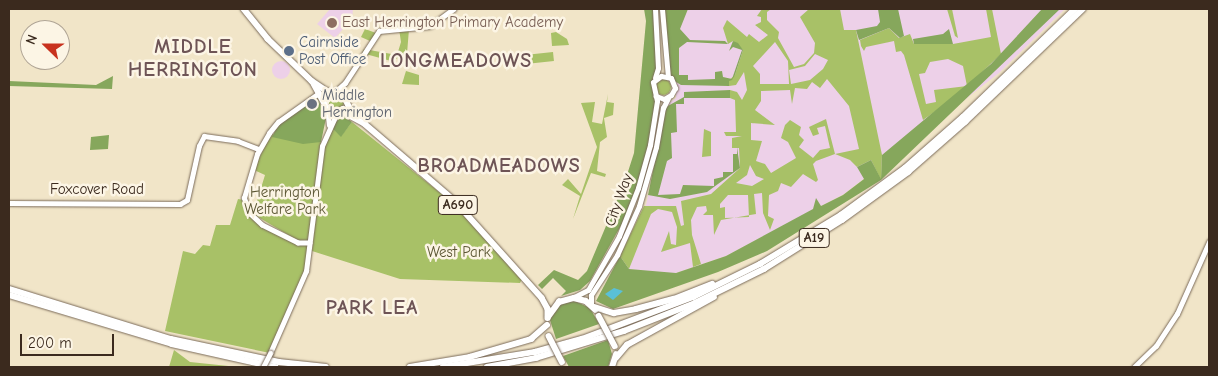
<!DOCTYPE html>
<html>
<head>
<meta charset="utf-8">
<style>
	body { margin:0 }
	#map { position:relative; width:1218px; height:376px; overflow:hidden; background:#f1e5c8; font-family:"Comic Neue",sans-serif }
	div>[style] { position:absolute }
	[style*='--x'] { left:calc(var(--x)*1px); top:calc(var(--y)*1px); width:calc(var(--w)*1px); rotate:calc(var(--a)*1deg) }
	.built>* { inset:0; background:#edd0e8 }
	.round { border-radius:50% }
	.green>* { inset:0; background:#a8c167; transform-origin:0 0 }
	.forest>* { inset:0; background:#86a75c }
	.water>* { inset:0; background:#5ac0d8 }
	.roads { filter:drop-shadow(0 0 1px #7b6b5a) drop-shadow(0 0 1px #7b6b5a) }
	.tertiary>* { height:4.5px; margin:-2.25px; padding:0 2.25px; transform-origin:2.25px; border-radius:2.25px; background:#fff }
	.secondary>* { height:5px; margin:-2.5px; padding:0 2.5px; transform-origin:2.5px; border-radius:2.5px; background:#fff }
	.trunk>* { height:5.5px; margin:-2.75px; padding:0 2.75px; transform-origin:2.75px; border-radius:2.75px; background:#fff }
	.bridges { filter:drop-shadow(0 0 1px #7b6b5a) drop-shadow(0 0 1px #7b6b5a) }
	.secondary-bridge>* { height:5px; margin:-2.5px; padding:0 2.5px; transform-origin:2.5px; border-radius:2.5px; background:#fff }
	.trunk-bridge>* { height:5.5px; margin:-2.75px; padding:0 2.75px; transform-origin:2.75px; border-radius:2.75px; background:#fff }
	.dots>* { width:14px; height:14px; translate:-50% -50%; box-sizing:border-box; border:2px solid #fcf5e5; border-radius:50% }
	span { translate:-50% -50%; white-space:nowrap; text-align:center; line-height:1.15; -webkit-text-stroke:5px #fcf5e5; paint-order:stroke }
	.shield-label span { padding:1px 4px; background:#fcf5e5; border:1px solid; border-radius:4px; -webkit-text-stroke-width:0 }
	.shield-label { font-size:14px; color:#3b2a1e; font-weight:700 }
	.education-label { font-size:15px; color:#785e54 }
	.left { translate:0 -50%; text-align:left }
	.service-label { font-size:15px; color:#4e5e75 }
	.worship-label { font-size:15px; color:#5b616d }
	.street-label { font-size:15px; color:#3b2a1e }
	.park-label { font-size:15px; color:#5c5734 }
	.district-label { font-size:20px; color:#6e5456; font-weight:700; letter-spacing:1px }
	.frame { position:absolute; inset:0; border:10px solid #3b2a1e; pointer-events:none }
	.north { position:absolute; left:20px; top:20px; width:50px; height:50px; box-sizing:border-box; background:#fcf5e5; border:1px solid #afa495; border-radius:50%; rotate:292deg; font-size:14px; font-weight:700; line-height:20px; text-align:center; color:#3b2a1e }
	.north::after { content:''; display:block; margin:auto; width:18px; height:22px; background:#c8321e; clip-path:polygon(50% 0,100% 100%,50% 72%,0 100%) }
	.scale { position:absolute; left:20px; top:334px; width:94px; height:22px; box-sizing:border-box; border:2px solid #3b2a1e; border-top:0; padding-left:6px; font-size:15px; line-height:18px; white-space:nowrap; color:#3b2a1e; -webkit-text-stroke:4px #fcf5e5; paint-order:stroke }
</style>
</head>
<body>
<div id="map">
	<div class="built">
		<div style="clip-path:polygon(330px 9px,353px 9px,352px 19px,335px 38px,317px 24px)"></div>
		<div style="clip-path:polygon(674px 9px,1065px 9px,999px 73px,844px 194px,726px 256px,676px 273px,660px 273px,629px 269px,620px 256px,646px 205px,669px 103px,676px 98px)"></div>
		<div class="round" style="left:272px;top:61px;width:18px;height:18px"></div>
	</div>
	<div class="green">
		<div style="clip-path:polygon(evenodd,762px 9px,771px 9px,767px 12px,767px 20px,779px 32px,778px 38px,794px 67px,804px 64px,814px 53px,815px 43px,800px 17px,809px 9px,840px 9px,844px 30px,856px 30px,882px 155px,881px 180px,871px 160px,857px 167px,850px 160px,835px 154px,816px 161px,813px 164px,818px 180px,816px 182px,803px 174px,791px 187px,781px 183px,778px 191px,769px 195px,768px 216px,774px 219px,770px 230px,763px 213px,762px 193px,754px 194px,756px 214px,721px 220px,714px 235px,713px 215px,703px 215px,707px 211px,706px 206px,697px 207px,691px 220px,692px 235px,701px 264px,693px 267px,690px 243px,661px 252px,669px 231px,671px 244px,676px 245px,677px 227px,672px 212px,658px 209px,651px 214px,629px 269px,620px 256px,644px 206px,676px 206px,681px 226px,684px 225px,681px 201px,711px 194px,740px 168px,739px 148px,732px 148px,732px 138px,742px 136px,726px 136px,724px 132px,736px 132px,735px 100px,730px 98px,730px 90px,737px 92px,742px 100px,747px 90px,744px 72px,736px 85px,729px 86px,728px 81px,735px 75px,743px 50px,733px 41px,728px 44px,723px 28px,727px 20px,747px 37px,749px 34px,759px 42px,768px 35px,755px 25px,761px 22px,761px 17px,757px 16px,762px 9px,775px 42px,788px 61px,789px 84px,760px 84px,760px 74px,753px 66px,775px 42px,762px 9px,815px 54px,828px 60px,823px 69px,810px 80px,791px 84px,789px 70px,805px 66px,815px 54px,762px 9px,827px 79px,849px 106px,859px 149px,835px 154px,826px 119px,809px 127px,813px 136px,819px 134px,817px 128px,825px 126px,830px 148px,820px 150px,813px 158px,799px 147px,804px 140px,799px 135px,801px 127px,790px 120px,785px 125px,781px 138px,788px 142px,796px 158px,771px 173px,765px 164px,756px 161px,762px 141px,751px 140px,751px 123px,775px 125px,755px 110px,761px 101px,761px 91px,790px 90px,792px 104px,795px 88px,807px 89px,812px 82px,820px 88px,827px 79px,762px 9px,750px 165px,756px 176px,764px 179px,752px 186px,736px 183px,747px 175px,750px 165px,762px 9px,728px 195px,748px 195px,749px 217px,725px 218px,725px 207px,720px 208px,720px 204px,728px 195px)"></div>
		<div style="clip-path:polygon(947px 9px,952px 9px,958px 38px,955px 36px)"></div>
		<div style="clip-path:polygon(evenodd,986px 9px,992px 9px,1001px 54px,958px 95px,923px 120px,904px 55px,901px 51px,896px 52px,894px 41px,866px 47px,864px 51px,861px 46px,860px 40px,889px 28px,899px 38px,910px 34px,914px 44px,953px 44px,991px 37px,986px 9px,948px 59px,963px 66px,967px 86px,934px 90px,936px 102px,926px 104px,919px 74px,925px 73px,930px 62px,948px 59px)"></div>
		<div style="clip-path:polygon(365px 29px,376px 33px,370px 41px,361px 37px)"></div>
		<div style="clip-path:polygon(399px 29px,409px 29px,407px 54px,391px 61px,362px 53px,364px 49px,397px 55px,401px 42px)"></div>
		<div style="clip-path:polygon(556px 32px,567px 39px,569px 45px,552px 46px,551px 33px)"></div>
		<div style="left:553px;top:52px;width:9px;height:33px;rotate:84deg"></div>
		<div style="clip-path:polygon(406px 71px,419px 75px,419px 85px,402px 84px)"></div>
		<div class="round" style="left:655px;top:79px;width:16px;height:16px"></div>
		<div class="round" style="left:328px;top:94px;width:16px;height:16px"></div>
		<div style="clip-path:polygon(608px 94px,607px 102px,614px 103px,613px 115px,604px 118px,607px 137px,600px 142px,597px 171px,606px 174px,605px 177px,591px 173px,573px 219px,580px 196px,562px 185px,568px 179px,581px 194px,597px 147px,581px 103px,595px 102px,592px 122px,602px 124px)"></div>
		<div style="clip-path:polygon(352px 122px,449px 200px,522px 279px,520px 283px,400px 279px,312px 251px,324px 147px,331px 127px,341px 136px)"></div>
		<div style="clip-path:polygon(704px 129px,711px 132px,711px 156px,702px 157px)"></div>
		<div style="clip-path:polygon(270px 134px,321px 142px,306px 271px,270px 353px,165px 331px,183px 251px,195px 254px,203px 245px,210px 246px,216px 225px,230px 225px,238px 199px,244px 200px,246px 207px,262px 225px,300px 242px,253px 214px,265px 175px,254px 170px)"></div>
		<div style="clip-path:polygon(174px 350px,190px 362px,238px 367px,169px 367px)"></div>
	</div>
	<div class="forest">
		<div style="clip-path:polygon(644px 9px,655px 9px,658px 68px,654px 124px,633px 204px,590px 281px,580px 290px,561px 296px,566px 291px,553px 278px,542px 289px,538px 285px,554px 270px,578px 280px,587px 271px,625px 181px,634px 153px,646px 21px)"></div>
		<div style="clip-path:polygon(662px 9px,688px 9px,680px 29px,690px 40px,725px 41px,728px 44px,687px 42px,679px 48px,679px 75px,688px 75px,688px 80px,715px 79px,715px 72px,722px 71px,723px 77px,732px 79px,742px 50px,733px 47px,729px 51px,733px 41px,738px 43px,743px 50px,735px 75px,732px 80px,729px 81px,729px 86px,681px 85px,668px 77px)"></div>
		<div style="clip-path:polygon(878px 9px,898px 9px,904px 36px,900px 38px,889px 28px,859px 40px,856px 30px,877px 26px,880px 22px)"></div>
		<div style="clip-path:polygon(1042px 9px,1060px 9px,881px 180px,767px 251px,718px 272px,613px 309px,596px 301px,620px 256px,629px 269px,676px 273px,726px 256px,813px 209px,816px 198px,821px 206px,843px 195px,864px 179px,857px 167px,871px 160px,881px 179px,882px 155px,991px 64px)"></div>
		<div style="clip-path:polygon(949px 29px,953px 44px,914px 44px,913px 39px,943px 34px)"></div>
		<div style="clip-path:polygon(113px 76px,112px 89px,9px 86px,9px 81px,96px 85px)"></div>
		<div style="clip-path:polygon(730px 90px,730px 98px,684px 98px,684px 104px,676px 104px,677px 132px,671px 133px,672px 158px,667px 161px,658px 195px,680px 194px,683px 185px,714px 186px,714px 179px,723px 177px,723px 172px,733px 172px,733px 154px,737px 154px,737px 147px,740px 168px,707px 192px,670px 199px,648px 195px,666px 107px,684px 97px,684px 92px)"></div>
		<div style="clip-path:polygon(317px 97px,326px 118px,321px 142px,303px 144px,272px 137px,278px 125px,306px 105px,309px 109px,318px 103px)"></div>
		<div style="clip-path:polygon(343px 115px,352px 122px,341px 137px,331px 127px)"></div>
		<div style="clip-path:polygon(109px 135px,108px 149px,90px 150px,91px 137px)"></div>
		<div style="clip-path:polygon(575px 301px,590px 308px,599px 324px,556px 339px,550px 320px,554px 311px,560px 304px)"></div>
		<div style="clip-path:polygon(608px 340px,612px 354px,608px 367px,569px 367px,563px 356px)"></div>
	</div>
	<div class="water">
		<div style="clip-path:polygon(614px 288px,623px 291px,613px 300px,605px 294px)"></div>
	</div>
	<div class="roads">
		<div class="tertiary">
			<div style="--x:336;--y:91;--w:12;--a:-42"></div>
			<div style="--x:345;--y:83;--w:62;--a:-56.8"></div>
			<div style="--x:379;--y:31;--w:51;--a:-5.6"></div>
			<div style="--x:430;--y:26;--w:29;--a:-36"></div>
			<div style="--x:9;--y:203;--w:171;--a:0.3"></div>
			<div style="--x:180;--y:204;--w:8;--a:-30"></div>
			<div style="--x:187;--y:200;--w:55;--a:-77.5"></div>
			<div style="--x:199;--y:146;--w:11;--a:-63"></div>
			<div style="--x:204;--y:136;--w:34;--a:8"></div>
			<div style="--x:238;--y:141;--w:22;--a:21"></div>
			<div style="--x:310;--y:243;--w:12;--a:180"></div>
			<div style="--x:298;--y:243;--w:40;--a:-153.4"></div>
			<div style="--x:262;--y:225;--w:16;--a:-137"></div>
			<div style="--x:250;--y:214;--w:17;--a:-111"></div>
			<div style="--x:244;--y:198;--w:46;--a:-73.5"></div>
			<div style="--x:257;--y:154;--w:24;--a:-60"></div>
			<div style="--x:269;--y:133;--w:14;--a:-51"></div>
			<div style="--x:278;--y:122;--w:50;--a:-35.3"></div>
			<div style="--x:1134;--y:367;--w:30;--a:-44"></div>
			<div style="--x:1156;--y:346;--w:38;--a:-57"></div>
			<div style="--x:1177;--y:314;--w:79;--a:-66"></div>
		</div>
		<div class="secondary">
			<div style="--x:655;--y:9;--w:59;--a:87.1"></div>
			<div style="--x:658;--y:68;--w:10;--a:107"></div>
			<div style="--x:662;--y:9;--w:68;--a:85"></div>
			<div style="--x:327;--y:107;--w:18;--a:84"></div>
			<div style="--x:574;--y:297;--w:16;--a:-27"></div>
			<div style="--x:588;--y:290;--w:62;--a:-60.1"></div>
			<div style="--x:619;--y:236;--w:52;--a:-68.4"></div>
			<div style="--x:638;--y:188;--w:45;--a:-74.4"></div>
			<div style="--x:650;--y:145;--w:45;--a:-81"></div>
			<div style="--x:657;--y:101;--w:19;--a:-102"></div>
			<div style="--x:653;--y:82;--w:10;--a:-37"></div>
			<div style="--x:661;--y:76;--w:10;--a:11"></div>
			<div style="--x:671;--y:78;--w:11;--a:68"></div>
			<div style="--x:675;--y:88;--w:8;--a:120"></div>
			<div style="--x:671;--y:95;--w:8;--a:150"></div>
			<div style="--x:664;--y:99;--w:9;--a:-159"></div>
			<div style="--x:591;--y:304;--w:9;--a:-90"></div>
			<div style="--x:591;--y:295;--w:48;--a:-57"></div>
			<div style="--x:617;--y:255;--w:54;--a:-65.8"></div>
			<div style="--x:639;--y:206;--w:61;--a:-73.9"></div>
			<div style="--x:656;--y:147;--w:40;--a:-80"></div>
			<div style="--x:663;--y:108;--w:11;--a:-63"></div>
			<div style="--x:270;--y:353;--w:90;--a:-66.3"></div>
			<div style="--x:306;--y:271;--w:126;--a:-82.7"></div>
			<div style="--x:322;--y:146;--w:36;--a:-66"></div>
		</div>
		<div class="trunk">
			<div style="--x:244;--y:9;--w:38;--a:51"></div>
			<div style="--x:268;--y:39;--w:61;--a:43.7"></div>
			<div style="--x:312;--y:81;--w:18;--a:34"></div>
			<div style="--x:327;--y:91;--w:17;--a:13"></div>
			<div style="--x:344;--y:95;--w:22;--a:66"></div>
			<div style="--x:314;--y:84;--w:29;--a:61"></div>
			<div style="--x:328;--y:109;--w:10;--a:24"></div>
			<div style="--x:337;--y:113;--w:7;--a:-34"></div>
			<div style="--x:341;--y:111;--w:27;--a:28"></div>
			<div style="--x:365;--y:124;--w:118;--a:40.5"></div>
			<div style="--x:455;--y:201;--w:130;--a:48.1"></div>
			<div style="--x:542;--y:298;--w:13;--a:61"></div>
			<div style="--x:548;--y:309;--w:9;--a:90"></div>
			<div style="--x:9;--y:289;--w:170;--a:17.2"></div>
			<div style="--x:171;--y:339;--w:110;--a:12"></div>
			<div style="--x:279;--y:362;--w:47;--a:6.1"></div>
			<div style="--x:9;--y:295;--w:170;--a:16.7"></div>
			<div style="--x:172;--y:344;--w:106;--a:12.6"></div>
			<div style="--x:594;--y:307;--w:21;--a:17"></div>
			<div style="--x:614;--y:313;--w:22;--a:-10"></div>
			<div style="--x:636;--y:309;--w:39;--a:-15"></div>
			<div style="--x:674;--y:299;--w:41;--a:-21.5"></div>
			<div style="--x:548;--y:317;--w:19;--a:-54"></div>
			<div style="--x:559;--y:302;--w:16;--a:-15"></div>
			<div style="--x:574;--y:298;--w:12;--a:14"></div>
			<div style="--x:586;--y:301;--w:13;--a:42"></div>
			<div style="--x:616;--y:358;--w:17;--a:-50"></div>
			<div style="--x:627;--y:345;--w:99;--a:-28.9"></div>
			<div style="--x:410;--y:367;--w:61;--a:-9.5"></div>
			<div style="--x:470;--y:357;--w:64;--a:-16.4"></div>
			<div style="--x:531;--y:339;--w:21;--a:-41"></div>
			<div style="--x:443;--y:367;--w:93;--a:-9.3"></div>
			<div style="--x:535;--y:352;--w:49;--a:-15.5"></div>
			<div style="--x:582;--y:339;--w:119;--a:-20.7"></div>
			<div style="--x:693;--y:297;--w:75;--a:-26.2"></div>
			<div style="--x:760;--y:264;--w:95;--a:-31.2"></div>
			<div style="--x:841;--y:215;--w:79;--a:-36.3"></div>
			<div style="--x:905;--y:168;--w:77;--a:-41.3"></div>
			<div style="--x:963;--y:117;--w:156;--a:-44"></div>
			<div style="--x:487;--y:367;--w:50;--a:-10.4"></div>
			<div style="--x:536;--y:358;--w:92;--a:-17.1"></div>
			<div style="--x:624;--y:331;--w:76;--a:-21.5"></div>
			<div style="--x:695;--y:303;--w:77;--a:-26.2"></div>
			<div style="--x:764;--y:269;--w:92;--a:-32.1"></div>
			<div style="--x:842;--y:220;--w:82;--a:-36"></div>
			<div style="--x:908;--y:172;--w:76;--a:-41.3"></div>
			<div style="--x:965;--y:122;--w:163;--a:-43.8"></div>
			<div style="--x:612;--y:367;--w:13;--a:-72"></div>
		</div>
	</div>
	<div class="bridges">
		<div class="secondary-bridge">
			<div style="--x:263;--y:367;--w:16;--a:-63"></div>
		</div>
		<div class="trunk-bridge">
			<div style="--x:599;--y:316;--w:34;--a:62"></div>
			<div style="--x:549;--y:336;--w:29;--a:63"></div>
		</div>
	</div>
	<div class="dots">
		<div style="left:332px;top:23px;background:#8d6e63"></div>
		<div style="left:289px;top:51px;background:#5c6f8a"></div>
		<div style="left:312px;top:104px;background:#6b7280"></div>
	</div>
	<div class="shield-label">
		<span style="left:458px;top:205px">A690</span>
		<span style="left:814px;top:238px">A19</span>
	</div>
	<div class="education-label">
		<span class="left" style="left:342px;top:23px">East Herrington Primary Academy</span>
	</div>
	<div class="service-label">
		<span class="left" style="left:299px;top:51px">Cairnside<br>Post Office</span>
	</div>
	<div class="worship-label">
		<span class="left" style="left:322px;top:104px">Middle<br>Herrington</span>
	</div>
	<div class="street-label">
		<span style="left:97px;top:190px">Foxcover Road</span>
		<span style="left:619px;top:200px;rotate:-70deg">City Way</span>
	</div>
	<div class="park-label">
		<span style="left:285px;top:201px">Herrington<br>Welfare Park</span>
		<span style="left:459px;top:253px">West Park</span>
	</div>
	<div class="district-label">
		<span style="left:193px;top:58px">MIDDLE<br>HERRINGTON</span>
		<span style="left:456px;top:60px">LONGMEADOWS</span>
		<span style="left:499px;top:165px">BROADMEADOWS</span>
		<span style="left:372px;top:307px">PARK LEA</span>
	</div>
	<div class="frame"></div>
	<div class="north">N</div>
	<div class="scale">200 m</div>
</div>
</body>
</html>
